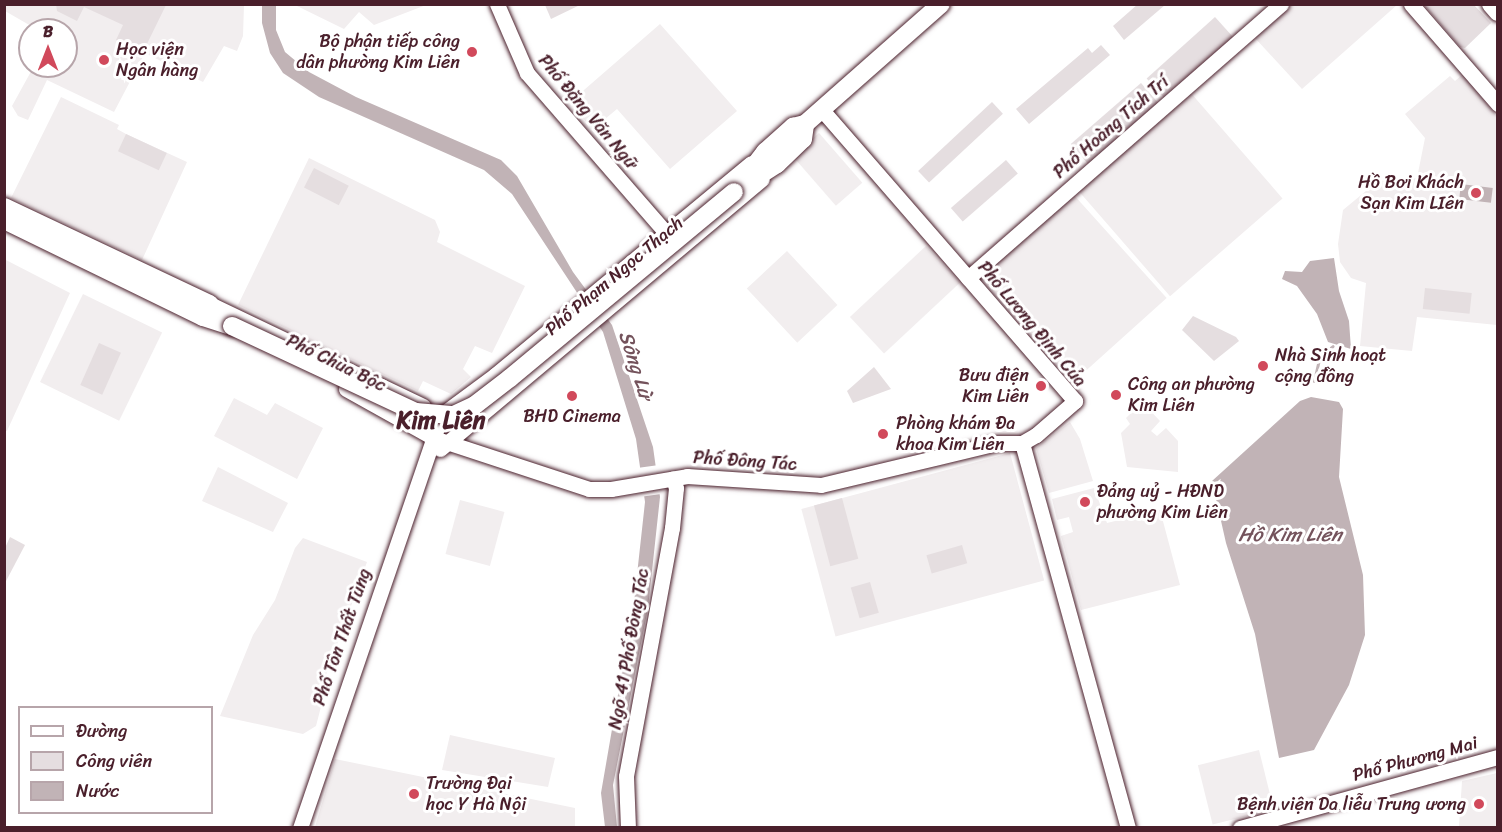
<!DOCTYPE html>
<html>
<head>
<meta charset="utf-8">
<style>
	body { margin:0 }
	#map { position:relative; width:1502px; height:832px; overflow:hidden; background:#fff; font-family:Sriracha,sans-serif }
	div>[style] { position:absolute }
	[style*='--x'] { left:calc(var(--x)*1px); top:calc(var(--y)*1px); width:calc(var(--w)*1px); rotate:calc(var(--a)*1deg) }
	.built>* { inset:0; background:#f2eeef; transform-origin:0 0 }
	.green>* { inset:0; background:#e5dee0; transform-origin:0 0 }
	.water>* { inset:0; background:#c1b3b6; transform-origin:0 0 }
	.pier>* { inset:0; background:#fff; transform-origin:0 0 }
	.stream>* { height:3px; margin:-1.5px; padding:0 1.5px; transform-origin:1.5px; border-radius:1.5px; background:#c1b3b6 }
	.roads { filter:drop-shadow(0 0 2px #4a1f2b) drop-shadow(0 0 2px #4a1f2b) }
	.secondary>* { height:15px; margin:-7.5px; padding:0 7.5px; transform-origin:7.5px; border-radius:7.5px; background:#fff }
	.primary>* { height:18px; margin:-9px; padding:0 9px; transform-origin:9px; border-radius:9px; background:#fff }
	.bridges { filter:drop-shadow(0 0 2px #4a1f2b) drop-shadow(0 0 2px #4a1f2b) }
	.primary-bridge>* { height:18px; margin:-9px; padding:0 9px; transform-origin:9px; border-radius:9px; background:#fff }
	.dots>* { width:16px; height:16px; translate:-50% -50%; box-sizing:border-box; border:3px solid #fff; border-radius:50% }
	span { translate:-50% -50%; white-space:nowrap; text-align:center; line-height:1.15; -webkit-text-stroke:6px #fff; paint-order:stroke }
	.poi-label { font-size:18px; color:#4a1f2b }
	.right { translate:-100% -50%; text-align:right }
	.left { translate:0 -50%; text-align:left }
	.street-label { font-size:18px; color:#4a1f2b }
	.water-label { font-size:20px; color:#74535c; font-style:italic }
	.district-label { font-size:24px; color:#4a1f2b; font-weight:700 }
	.frame { position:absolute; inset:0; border:6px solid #4a1f2b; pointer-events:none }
	.legend { position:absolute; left:18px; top:706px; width:195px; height:108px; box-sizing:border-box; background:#fff; border:2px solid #b7a5aa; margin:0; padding:8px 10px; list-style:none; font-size:18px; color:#4a1f2b }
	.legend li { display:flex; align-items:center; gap:12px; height:30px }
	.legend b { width:30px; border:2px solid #b7a5aa }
	.north { position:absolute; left:18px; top:18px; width:60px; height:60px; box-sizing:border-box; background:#fff; border:2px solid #b7a5aa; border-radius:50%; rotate:0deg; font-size:16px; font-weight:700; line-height:24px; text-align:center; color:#4a1f2b }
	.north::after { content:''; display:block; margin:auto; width:21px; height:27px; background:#d1495b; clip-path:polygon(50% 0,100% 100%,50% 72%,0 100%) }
</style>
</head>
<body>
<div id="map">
	<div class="built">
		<div style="clip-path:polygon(5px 4px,244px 5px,243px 36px,237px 51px,224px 46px,203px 82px,145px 53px,114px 112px,47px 80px,28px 120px,18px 116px,12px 106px,34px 66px,66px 66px,66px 30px,38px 30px,5px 11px)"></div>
		<div style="clip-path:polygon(426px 5px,374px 25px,359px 12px,344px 29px,297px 6px)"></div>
		<div style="clip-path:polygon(1291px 5px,1397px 5px,1302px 89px,1255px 38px)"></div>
		<div style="clip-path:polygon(660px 24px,737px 111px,670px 169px,617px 109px,593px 129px,569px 103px)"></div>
		<div style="clip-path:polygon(1463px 74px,1497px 117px,1497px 325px,1417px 317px,1412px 351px,1360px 346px,1366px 283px,1351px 278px,1340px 262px,1338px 244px,1343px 210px,1378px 181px,1417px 178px,1425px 138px,1405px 114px,1450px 76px,1455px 81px)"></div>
		<div style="left:1190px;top:92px;width:141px;height:149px;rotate:49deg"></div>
		<div style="clip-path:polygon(61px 97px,119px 125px,117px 129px,126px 134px,187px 162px,142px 260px,11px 198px)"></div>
		<div style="left:819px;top:133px;width:66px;height:35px;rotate:49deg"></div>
		<div style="clip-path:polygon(309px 158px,435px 220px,440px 232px,437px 242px,525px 286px,492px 353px,475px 346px,463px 369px,471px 377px,451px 394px,423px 381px,418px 391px,238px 305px)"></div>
		<div style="left:1073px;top:194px;width:140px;height:126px;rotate:48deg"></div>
		<div style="left:926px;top:246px;width:50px;height:104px;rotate:47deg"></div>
		<div style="left:787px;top:251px;width:74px;height:55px;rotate:47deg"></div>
		<div style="clip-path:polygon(4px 259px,70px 293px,7px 431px,4px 430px)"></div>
		<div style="left:83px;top:294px;width:88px;height:98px;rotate:26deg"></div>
		<div style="clip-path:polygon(234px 398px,267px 415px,275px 403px,323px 428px,297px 479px,214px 436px)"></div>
		<div style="clip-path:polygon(1142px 402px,1160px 421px,1151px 431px,1157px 436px,1166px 428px,1178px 441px,1178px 472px,1127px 467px,1121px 433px,1130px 424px,1126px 418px)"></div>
		<div style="clip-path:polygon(1070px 422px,1080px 439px,1093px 481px,1049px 493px,1036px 448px)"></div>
		<div style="left:1010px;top:453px;width:132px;height:216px;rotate:75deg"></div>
		<div style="clip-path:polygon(218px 467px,288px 503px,273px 532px,202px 501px)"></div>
		<div style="clip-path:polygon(1094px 488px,1107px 523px,1160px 510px,1180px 585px,1081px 610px,1061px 536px,1073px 532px,1069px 517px,1057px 520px,1052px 499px)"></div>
		<div style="left:460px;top:500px;width:46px;height:56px;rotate:15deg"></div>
		<div style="clip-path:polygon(303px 538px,367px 562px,322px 686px,323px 699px,316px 726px,303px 734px,220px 716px,253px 635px,275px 600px,295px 548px)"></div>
		<div style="clip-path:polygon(450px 735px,555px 758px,548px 787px,442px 770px)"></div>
		<div style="left:1259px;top:750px;width:61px;height:63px;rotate:76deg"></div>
		<div style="clip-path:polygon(335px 759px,575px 808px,575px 827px,315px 827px)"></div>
		<div style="clip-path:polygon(1497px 773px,1497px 827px,1459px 827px,1462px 781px)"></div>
	</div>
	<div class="green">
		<div style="clip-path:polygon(56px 4px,166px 4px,166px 5px,145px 48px,139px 45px,136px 50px,116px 40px,123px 25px,84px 7px,77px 21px,57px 11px)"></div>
		<div style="clip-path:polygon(582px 4px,551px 19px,545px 5px,545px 4px)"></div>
		<div style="clip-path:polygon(1138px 4px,1165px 5px,1124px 40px,1113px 26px)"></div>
		<div style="clip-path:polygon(1424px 5px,1474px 5px,1491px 23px,1465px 48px,1460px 47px)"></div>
		<div style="left:1215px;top:17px;width:30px;height:92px;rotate:48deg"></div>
		<div style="clip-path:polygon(1101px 45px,1110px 55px,1029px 124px,1016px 109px,1088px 48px,1092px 53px)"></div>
		<div style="left:1141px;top:83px;width:29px;height:93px;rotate:49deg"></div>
		<div style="left:992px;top:102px;width:16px;height:101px;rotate:47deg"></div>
		<div style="left:126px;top:134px;width:45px;height:19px;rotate:25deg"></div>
		<div style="left:1006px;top:160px;width:18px;height:73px;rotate:49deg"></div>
		<div style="left:314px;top:168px;width:39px;height:22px;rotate:27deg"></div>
		<div style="left:1425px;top:288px;width:47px;height:21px;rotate:6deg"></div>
		<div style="clip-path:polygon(1193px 316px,1236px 337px,1239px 341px,1214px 361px,1182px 330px)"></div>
		<div style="left:99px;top:343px;width:24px;height:46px;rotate:24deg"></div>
		<div style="clip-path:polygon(874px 367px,891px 389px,853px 403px,847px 391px)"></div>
		<div style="left:842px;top:498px;width:63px;height:29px;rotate:75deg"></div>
		<div style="clip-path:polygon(10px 537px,25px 545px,5px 583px,5px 548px)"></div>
		<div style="left:962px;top:545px;width:19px;height:37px;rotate:74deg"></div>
		<div style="left:870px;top:582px;width:32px;height:20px;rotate:74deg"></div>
	</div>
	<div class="water">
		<div style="clip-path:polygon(262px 5px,276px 5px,276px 30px,285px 52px,309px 72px,356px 97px,501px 160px,517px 176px,573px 272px,612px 325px,653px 447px,660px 497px,648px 608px,613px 785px,617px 827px,605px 827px,601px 793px,634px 602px,645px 502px,636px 439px,603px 332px,512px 194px,484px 170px,319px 97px,283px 73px,270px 53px,262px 23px)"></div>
		<div style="left:1461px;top:184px;width:32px;height:15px;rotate:7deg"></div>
		<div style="clip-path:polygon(1334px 258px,1339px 291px,1349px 321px,1351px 349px,1328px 342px,1317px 314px,1297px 286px,1282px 279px,1285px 271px,1302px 272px,1310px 261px)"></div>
		<div style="clip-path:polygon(1311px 397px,1339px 402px,1343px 409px,1339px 477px,1363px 575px,1365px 635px,1349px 685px,1314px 750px,1279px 758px,1255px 634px,1226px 543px,1212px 481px,1300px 401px)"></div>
	</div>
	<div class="pier">
		<div style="left:659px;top:465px;width:29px;height:22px;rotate:82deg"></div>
	</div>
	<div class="stream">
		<div style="--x:1314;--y:381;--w:26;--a:-77"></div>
		<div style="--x:1320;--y:356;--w:16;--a:-38"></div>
	</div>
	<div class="roads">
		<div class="secondary">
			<div style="--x:497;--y:4;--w:75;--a:66.5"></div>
			<div style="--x:527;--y:73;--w:213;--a:49"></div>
			<div style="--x:1411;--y:4;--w:133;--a:49"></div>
			<div style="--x:968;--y:278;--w:416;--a:-41.2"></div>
			<div style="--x:212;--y:305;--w:234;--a:25.6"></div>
			<div style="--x:346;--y:389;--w:101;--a:29.1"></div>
			<div style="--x:434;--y:438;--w:163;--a:18.2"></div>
			<div style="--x:589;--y:489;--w:22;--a:0"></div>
			<div style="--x:611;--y:489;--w:77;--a:-9.7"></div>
			<div style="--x:687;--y:476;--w:134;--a:3.8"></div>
			<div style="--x:821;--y:485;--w:181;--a:-13.4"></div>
			<div style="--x:997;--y:443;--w:25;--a:0"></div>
			<div style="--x:1022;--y:443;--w:16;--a:-30"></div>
			<div style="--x:1036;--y:435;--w:52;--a:-41.1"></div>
			<div style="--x:1075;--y:401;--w:386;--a:-131"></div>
			<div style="--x:1022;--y:443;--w:399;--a:74.6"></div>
			<div style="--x:440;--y:449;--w:420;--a:-40"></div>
			<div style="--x:300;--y:828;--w:436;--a:-71.1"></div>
			<div style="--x:441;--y:415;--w:67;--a:-36.5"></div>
			<div style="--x:495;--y:375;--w:332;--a:-39.6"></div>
			<div style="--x:628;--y:828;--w:52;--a:-92.2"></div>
			<div style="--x:626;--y:776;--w:252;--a:-79.5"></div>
			<div style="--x:672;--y:528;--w:40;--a:-84.3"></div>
			<div style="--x:676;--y:488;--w:10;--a:-107"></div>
			<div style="--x:1240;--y:828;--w:268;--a:-15.4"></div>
		</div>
		<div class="primary">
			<div style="--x:1491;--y:4;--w:11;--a:49"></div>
			<div style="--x:746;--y:184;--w:37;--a:-33"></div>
			<div style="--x:777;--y:164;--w:36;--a:-44"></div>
			<div style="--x:803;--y:139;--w:15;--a:-82"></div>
			<div style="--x:734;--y:192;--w:51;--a:-52.2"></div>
			<div style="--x:765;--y:152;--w:38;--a:-42"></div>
			<div style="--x:793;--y:127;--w:12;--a:-14"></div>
			<div style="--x:805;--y:124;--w:181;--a:-41.4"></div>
			<div style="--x:4;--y:207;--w:227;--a:25.3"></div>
			<div style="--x:209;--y:304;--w:32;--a:44"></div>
			<div style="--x:6;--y:221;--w:219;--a:26"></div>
			<div style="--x:203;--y:317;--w:26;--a:18"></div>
		</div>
	</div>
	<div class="bridges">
		<div class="primary-bridge">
			<div style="--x:232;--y:326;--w:203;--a:25.1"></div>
			<div style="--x:416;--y:412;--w:38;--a:5"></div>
			<div style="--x:454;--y:415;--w:23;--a:-25"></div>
			<div style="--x:475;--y:405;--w:44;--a:-37.6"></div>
			<div style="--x:510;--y:378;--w:291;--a:-39.7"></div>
		</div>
	</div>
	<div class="dots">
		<div style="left:472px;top:52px;background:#d1495b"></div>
		<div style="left:104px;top:60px;background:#d1495b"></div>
		<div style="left:1476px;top:193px;background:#d1495b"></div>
		<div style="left:1263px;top:366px;background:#d1495b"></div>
		<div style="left:1041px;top:386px;background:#d1495b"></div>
		<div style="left:1116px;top:395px;background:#d1495b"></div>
		<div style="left:572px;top:396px;background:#d1495b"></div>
		<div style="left:883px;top:434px;background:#d1495b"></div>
		<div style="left:1085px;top:502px;background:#d1495b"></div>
		<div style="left:414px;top:794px;background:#d1495b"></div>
		<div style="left:1479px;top:804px;background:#d1495b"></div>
	</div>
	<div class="poi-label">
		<span class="right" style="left:460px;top:52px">Bộ phận tiếp công<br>dân phường Kim Liên</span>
		<span class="left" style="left:116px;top:60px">Học viện<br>Ngân hàng</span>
		<span class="right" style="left:1464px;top:193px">Hồ Bơi Khách<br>Sạn Kim LIên</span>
		<span class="left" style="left:1275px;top:366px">Nhà Sinh hoạt<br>cộng đồng</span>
		<span class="right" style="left:1029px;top:386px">Bưu điện<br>Kim Liên</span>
		<span class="left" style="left:1128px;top:395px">Công an phường<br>Kim Liên</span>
		<span style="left:572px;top:416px">BHD Cinema</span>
		<span class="left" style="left:896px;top:434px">Phòng khám Đa<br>khoa Kim Liên</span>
		<span class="left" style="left:1097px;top:502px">Đảng uỷ - HĐND<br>phường Kim Liên</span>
		<span class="left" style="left:426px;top:794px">Trường Đại<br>học Y Hà Nội</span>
		<span class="right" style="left:1466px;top:804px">Bệnh viện Da liễu Trung ương</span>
	</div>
	<div class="street-label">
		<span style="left:588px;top:112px;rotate:50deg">Phố Đặng Văn Ngữ</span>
		<span style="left:1111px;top:127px;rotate:-41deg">Phố Hoàng Tích Trí</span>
		<span style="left:614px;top:276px;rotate:-40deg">Phố Phạm Ngọc Thạch</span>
		<span style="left:1032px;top:324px;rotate:50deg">Phố Lương Định Của</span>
		<span style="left:336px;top:363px;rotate:26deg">Phố Chùa Bộc</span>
		<span style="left:745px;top:461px;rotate:4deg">Phố Đông Tác</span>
		<span style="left:342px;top:637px;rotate:-71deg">Phố Tôn Thất Tùng</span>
		<span style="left:629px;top:649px;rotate:-80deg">Ngõ 41 Phố Đông Tác</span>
		<span style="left:1415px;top:759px;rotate:-15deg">Phố Phương Mai</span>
	</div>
	<div class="water-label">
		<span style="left:636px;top:365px;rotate:72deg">Sông Lừ</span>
		<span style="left:1290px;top:534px">Hồ Kim Liên</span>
	</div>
	<div class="district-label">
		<span style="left:441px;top:421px">Kim Liên</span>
	</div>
	<div class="frame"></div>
	<ul class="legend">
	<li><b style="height:8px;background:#fff"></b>Đường</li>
	<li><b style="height:16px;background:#e5dee0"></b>Công viên</li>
	<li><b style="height:16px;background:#c1b3b6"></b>Nước</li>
	</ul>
	<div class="north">B</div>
</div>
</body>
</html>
